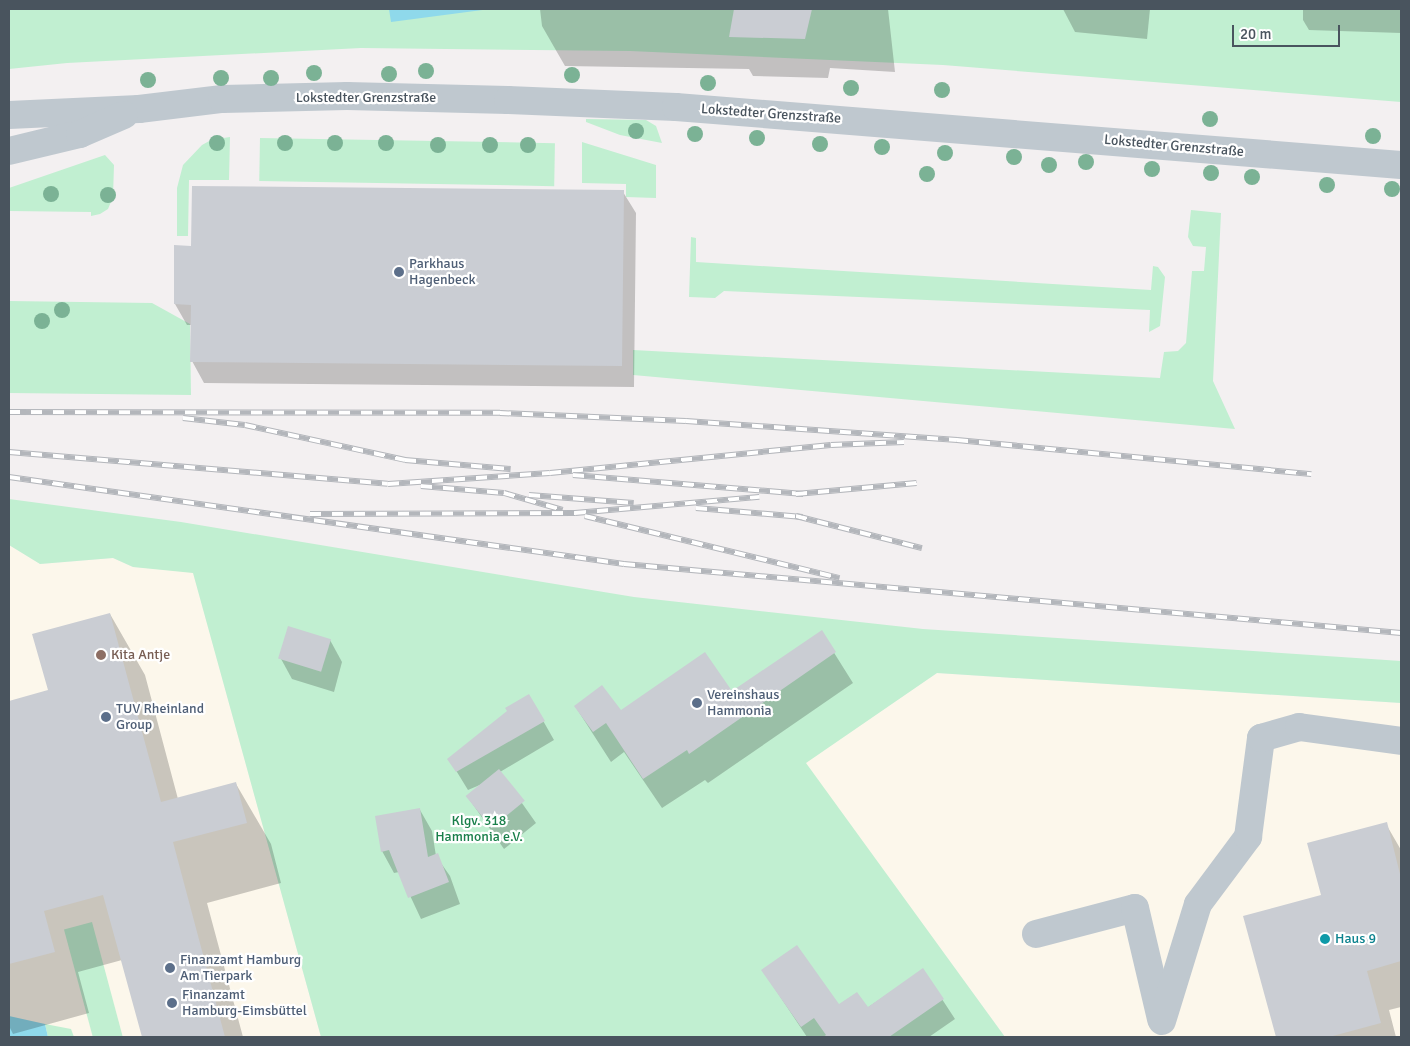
<!DOCTYPE html>
<html>
<head>
<meta charset="utf-8">
<style>
	body { margin:0 }
	#map { position:relative; width:1410px; height:1046px; overflow:hidden; background:#f3f0f1; font-family:Signika,sans-serif }
	div>[style] { position:absolute }
	[style*='--x'] { left:calc(var(--x)*1px); top:calc(var(--y)*1px); width:calc(var(--w)*1px); rotate:calc(var(--a)*1deg) }
	.commercial>* { inset:0; background:#fcf7eb }
	.green>* { inset:0; background:#c1efd1; transform-origin:0 0 }
	.water>* { inset:0; background:#8fd9eb }
	.shadow>* { inset:0; background:#0003 }
	.building>* { inset:0; background:#cacdd3; transform-origin:0 0 }
	.minor>* { height:28px; margin:-14px; padding:0 14px; transform-origin:14px; border-radius:14px; background:#bfc8cf }
	.rail>* { height:5.5px; margin-top:-2.75px; transform-origin:0; background:repeating-linear-gradient(90deg,#fff 0 11px,#b3b6bb 0 22px); box-sizing:border-box; border-block:1px solid #b3b6bb }
	.trees>* { width:16px; height:16px; margin:-8px; border-radius:50%; background:#7bb295 }
	.dots>* { width:14px; height:14px; translate:-50% -50%; box-sizing:border-box; border:2px solid #fff; border-radius:50% }
	span { translate:-50% -50%; white-space:nowrap; text-align:center; line-height:1.15; -webkit-text-stroke:4.5px #fff; paint-order:stroke }
	.street-label { font-size:14px; color:#49545e }
	.service-label { font-size:14px; color:#4e5e75 }
	.left { translate:0 -50%; text-align:left }
	.education-label { font-size:14px; color:#785e54 }
	.park-label { font-size:14px; color:#197f4a }
	.culture-label { font-size:14px; color:#0d838f }
	.frame { position:absolute; inset:0; border:10px solid #49545e; pointer-events:none }
	.scale { position:absolute; left:1232px; top:25px; width:108px; height:22px; box-sizing:border-box; border:2px solid #49545e; border-top:0; padding-left:6px; font-size:15px; line-height:18px; white-space:nowrap; color:#49545e; -webkit-text-stroke:4px #fff; paint-order:stroke }
</style>
</head>
<body>
<div id="map">
	<div class="commercial">
		<div style="clip-path:polygon(9px 545px,40px 564px,113px 558px,133px 567px,193px 572px,321px 1037px,9px 1037px)"></div>
		<div style="clip-path:polygon(937px 673px,1401px 703px,1401px 1037px,1005px 1037px,805px 763px)"></div>
	</div>
	<div class="green">
		<div style="clip-path:polygon(9px 9px,1401px 9px,1401px 102px,943px 65px,630px 51px,361px 48px,67px 63px,9px 69px)"></div>
		<div style="clip-path:polygon(586px 119px,646px 120px,656px 126px,662px 143px,620px 135px,586px 122px)"></div>
		<div style="clip-path:polygon(230px 137px,229px 180px,189px 180px,188px 236px,177px 236px,177px 188px,183px 165px,202px 145px,211px 140px)"></div>
		<div style="left:260px;top:138px;width:295px;height:43px;rotate:1deg"></div>
		<div style="clip-path:polygon(582px 142px,656px 165px,656px 198px,626px 197px,626px 184px,582px 183px)"></div>
		<div style="clip-path:polygon(105px 155px,114px 165px,113px 197px,108px 209px,100px 214px,91px 216px,91px 212px,9px 211px,9px 188px)"></div>
		<div style="clip-path:polygon(1191px 210px,1221px 213px,1213px 381px,1235px 429px,633px 375px,633px 350px,1160px 378px,1164px 352px,1178px 351px,1186px 343px,1192px 271px,1204px 271px,1206px 247px,1193px 246px,1188px 237px)"></div>
		<div style="clip-path:polygon(691px 237px,696px 238px,696px 262px,1151px 290px,1153px 266px,1158px 267px,1165px 277px,1160px 326px,1149px 332px,1150px 310px,724px 291px,715px 298px,689px 297px)"></div>
		<div style="clip-path:polygon(9px 301px,152px 303px,190px 324px,191px 395px,9px 393px)"></div>
		<div style="clip-path:polygon(9px 499px,181px 522px,634px 597px,923px 629px,1401px 661px,1401px 703px,937px 673px,806px 763px,1005px 1037px,321px 1037px,193px 573px,133px 567px,113px 558px,40px 564px,9px 545px)"></div>
		<div style="left:92px;top:922px;width:119px;height:29px;rotate:75deg"></div>
		<div style="clip-path:polygon(45px 1024px,71px 1029px,74px 1037px,48px 1037px)"></div>
	</div>
	<div class="water">
		<div style="clip-path:polygon(389px 9px,490px 9px,391px 22px)"></div>
		<div style="clip-path:polygon(9px 1016px,45px 1024px,48px 1037px,9px 1037px)"></div>
	</div>
	<div class="shadow">
		<div style="clip-path:polygon(540px 9px,888px 9px,895px 72px,830px 68px,828px 78px,753px 76px,749px 69px,565px 66px,542px 26px)"></div>
		<div style="clip-path:polygon(1063px 9px,1150px 9px,1147px 39px,1075px 32px)"></div>
		<div style="clip-path:polygon(1303px 9px,1401px 9px,1401px 33px,1309px 30px,1303px 20px)"></div>
		<div style="clip-path:polygon(623px 192px,636px 213px,634px 387px,204px 383px,192px 361px,192px 325px,187px 325px,175px 304px,193px 247px)"></div>
		<div style="clip-path:polygon(110px 614px,145px 675px,178px 799px,236px 784px,271px 844px,281px 883px,207px 903px,243px 1037px,143px 1037px,122px 960px,78px 972px,89px 1013px,13px 1034px,9px 1026px,9px 702px,49px 691px)"></div>
		<div style="clip-path:polygon(821px 632px,853px 683px,708px 783px,705px 780px,662px 808px,624px 752px,611px 762px,575px 706px,621px 712px,731px 693px)"></div>
		<div style="clip-path:polygon(330px 640px,342px 662px,334px 692px,292px 679px,280px 657px)"></div>
		<div style="clip-path:polygon(529px 696px,554px 740px,500px 772px,536px 823px,504px 849px,467px 796px,482px 784px,468px 790px,449px 759px)"></div>
		<div style="clip-path:polygon(420px 810px,432px 831px,436px 856px,450px 876px,460px 904px,421px 919px,399px 872px,394px 873px,382px 851px)"></div>
		<div style="clip-path:polygon(1386px 824px,1401px 850px,1401px 1007px,1389px 1010px,1396px 1037px,1277px 1037px,1245px 917px,1323px 896px)"></div>
		<div style="clip-path:polygon(923px 970px,955px 1019px,929px 1037px,807px 1037px,763px 971px,839px 1006px,867px 1008px)"></div>
	</div>
	<div class="building">
		<div style="clip-path:polygon(734px 9px,812px 9px,805px 39px,729px 37px)"></div>
		<div style="clip-path:polygon(192px 186px,624px 190px,622px 366px,190px 362px,191px 305px,174px 304px,174px 245px,191px 246px)"></div>
		<div style="clip-path:polygon(110px 613px,161px 802px,236px 782px,247px 823px,173px 842px,225px 1037px,142px 1037px,103px 895px,44px 911px,55px 952px,9px 964px,9px 701px,48px 690px,32px 634px)"></div>
		<div style="left:288px;top:626px;width:45px;height:34px;rotate:17deg"></div>
		<div style="clip-path:polygon(822px 630px,836px 652px,689px 754px,687px 750px,643px 779px,606px 723px,593px 732px,574px 706px,602px 685px,621px 710px,705px 652px,732px 691px)"></div>
		<div style="clip-path:polygon(529px 694px,545px 721px,456px 772px,447px 759px,507px 711px,505px 708px)"></div>
		<div style="left:499px;top:769px;width:41px;height:43px;rotate:51deg"></div>
		<div style="clip-path:polygon(420px 808px,428px 857px,438px 853px,449px 882px,408px 898px,389px 850px,381px 852px,375px 816px)"></div>
		<div style="clip-path:polygon(1387px 822px,1401px 878px,1401px 961px,1367px 971px,1381px 1023px,1329px 1037px,1276px 1037px,1243px 916px,1321px 895px,1307px 843px)"></div>
		<div style="clip-path:polygon(797px 945px,839px 1004px,857px 992px,868px 1007px,923px 968px,944px 999px,889px 1037px,823px 1037px,826px 1035px,814px 1018px,801px 1027px,761px 970px)"></div>
	</div>
	<div class="minor">
		<div style="--x:9;--y:115;--w:130;--a:-2.6"></div>
		<div style="--x:139;--y:109;--w:84;--a:-6.9"></div>
		<div style="--x:222;--y:99;--w:125;--a:-1.4"></div>
		<div style="--x:347;--y:96;--w:161;--a:1.4"></div>
		<div style="--x:508;--y:100;--w:168;--a:2.4"></div>
		<div style="--x:676;--y:107;--w:727;--a:4.57"></div>
		<div style="--x:9;--y:151;--w:73;--a:-13.5"></div>
		<div style="--x:80;--y:134;--w:48;--a:-23.4"></div>
		<div style="--x:1036;--y:934;--w:102;--a:-14.7"></div>
		<div style="--x:1135;--y:908;--w:114;--a:76.8"></div>
		<div style="--x:1162;--y:1021;--w:122;--a:-72.9"></div>
		<div style="--x:1198;--y:904;--w:84;--a:-53.3"></div>
		<div style="--x:1248;--y:837;--w:100;--a:-82.5"></div>
		<div style="--x:1261;--y:738;--w:40;--a:-16"></div>
		<div style="--x:1299;--y:727;--w:103;--a:7.8"></div>
	</div>
	<div class="rail">
		<div style="--x:9;--y:412;--w:491;--a:0.1"></div>
		<div style="--x:500;--y:413;--w:186;--a:2.5"></div>
		<div style="--x:686;--y:421;--w:272;--a:4"></div>
		<div style="--x:957;--y:440;--w:356;--a:5.5"></div>
		<div style="--x:183;--y:418;--w:62;--a:6.4"></div>
		<div style="--x:245;--y:425;--w:164;--a:12.3"></div>
		<div style="--x:405;--y:460;--w:106;--a:4.9"></div>
		<div style="--x:9;--y:452;--w:380;--a:4.8"></div>
		<div style="--x:388;--y:484;--w:162;--a:-3.9"></div>
		<div style="--x:550;--y:473;--w:282;--a:-5.7"></div>
		<div style="--x:831;--y:445;--w:73;--a:-2.4"></div>
		<div style="--x:573;--y:475;--w:231;--a:4.7"></div>
		<div style="--x:9;--y:477;--w:621;--a:8.05"></div>
		<div style="--x:624;--y:564;--w:780;--a:5.07"></div>
		<div style="--x:421;--y:486;--w:83;--a:4.8"></div>
		<div style="--x:504;--y:493;--w:61;--a:16.1"></div>
		<div style="--x:796;--y:494;--w:121;--a:-5.2"></div>
		<div style="--x:529;--y:495;--w:105;--a:4.4"></div>
		<div style="--x:696;--y:508;--w:107;--a:4.8"></div>
		<div style="--x:310;--y:514;--w:265;--a:-0.2"></div>
		<div style="--x:575;--y:513;--w:185;--a:-5"></div>
		<div style="--x:585;--y:516;--w:262;--a:13.7"></div>
		<div style="--x:796;--y:516;--w:130;--a:14.3"></div>
	</div>
	<div class="trees">
		<div style="left:426px;top:71px"></div>
		<div style="left:314px;top:73px"></div>
		<div style="left:389px;top:74px"></div>
		<div style="left:572px;top:75px"></div>
		<div style="left:221px;top:78px"></div>
		<div style="left:271px;top:78px"></div>
		<div style="left:148px;top:80px"></div>
		<div style="left:708px;top:83px"></div>
		<div style="left:851px;top:88px"></div>
		<div style="left:942px;top:90px"></div>
		<div style="left:1210px;top:119px"></div>
		<div style="left:636px;top:131px"></div>
		<div style="left:695px;top:134px"></div>
		<div style="left:1373px;top:136px"></div>
		<div style="left:757px;top:138px"></div>
		<div style="left:217px;top:143px"></div>
		<div style="left:285px;top:143px"></div>
		<div style="left:335px;top:143px"></div>
		<div style="left:386px;top:143px"></div>
		<div style="left:820px;top:144px"></div>
		<div style="left:438px;top:145px"></div>
		<div style="left:490px;top:145px"></div>
		<div style="left:528px;top:145px"></div>
		<div style="left:882px;top:147px"></div>
		<div style="left:945px;top:153px"></div>
		<div style="left:1014px;top:157px"></div>
		<div style="left:1086px;top:162px"></div>
		<div style="left:1049px;top:165px"></div>
		<div style="left:1152px;top:169px"></div>
		<div style="left:1211px;top:173px"></div>
		<div style="left:927px;top:174px"></div>
		<div style="left:1252px;top:177px"></div>
		<div style="left:1327px;top:185px"></div>
		<div style="left:1392px;top:189px"></div>
		<div style="left:51px;top:194px"></div>
		<div style="left:108px;top:195px"></div>
		<div style="left:62px;top:310px"></div>
		<div style="left:42px;top:321px"></div>
	</div>
	<div class="dots">
		<div style="left:399px;top:272px;background:#5c6f8a"></div>
		<div style="left:101px;top:655px;background:#8d6e63"></div>
		<div style="left:697px;top:703px;background:#5c6f8a"></div>
		<div style="left:106px;top:717px;background:#5c6f8a"></div>
		<div style="left:1325px;top:939px;background:#0f9aa8"></div>
		<div style="left:170px;top:968px;background:#5c6f8a"></div>
		<div style="left:172px;top:1003px;background:#5c6f8a"></div>
	</div>
	<div class="street-label">
		<span style="left:366px;top:98px">Lokstedter Grenzstraße</span>
		<span style="left:771px;top:114px;rotate:4deg">Lokstedter Grenzstraße</span>
		<span style="left:1174px;top:146px;rotate:5deg">Lokstedter Grenzstraße</span>
	</div>
	<div class="service-label">
		<span class="left" style="left:409px;top:272px">Parkhaus<br>Hagenbeck</span>
		<span class="left" style="left:707px;top:703px">Vereinshaus<br>Hammonia</span>
		<span class="left" style="left:116px;top:717px">TUV Rheinland<br>Group</span>
		<span class="left" style="left:180px;top:968px">Finanzamt Hamburg<br>Am Tierpark</span>
		<span class="left" style="left:182px;top:1003px">Finanzamt<br>Hamburg-Eimsbüttel</span>
	</div>
	<div class="education-label">
		<span class="left" style="left:111px;top:655px">Kita Antje</span>
	</div>
	<div class="park-label">
		<span style="left:479px;top:829px">Klgv. 318<br>Hammonia e.V.</span>
	</div>
	<div class="culture-label">
		<span class="left" style="left:1335px;top:939px">Haus 9</span>
	</div>
	<div class="frame"></div>
	<div class="scale">20 m</div>
</div>
</body>
</html>
